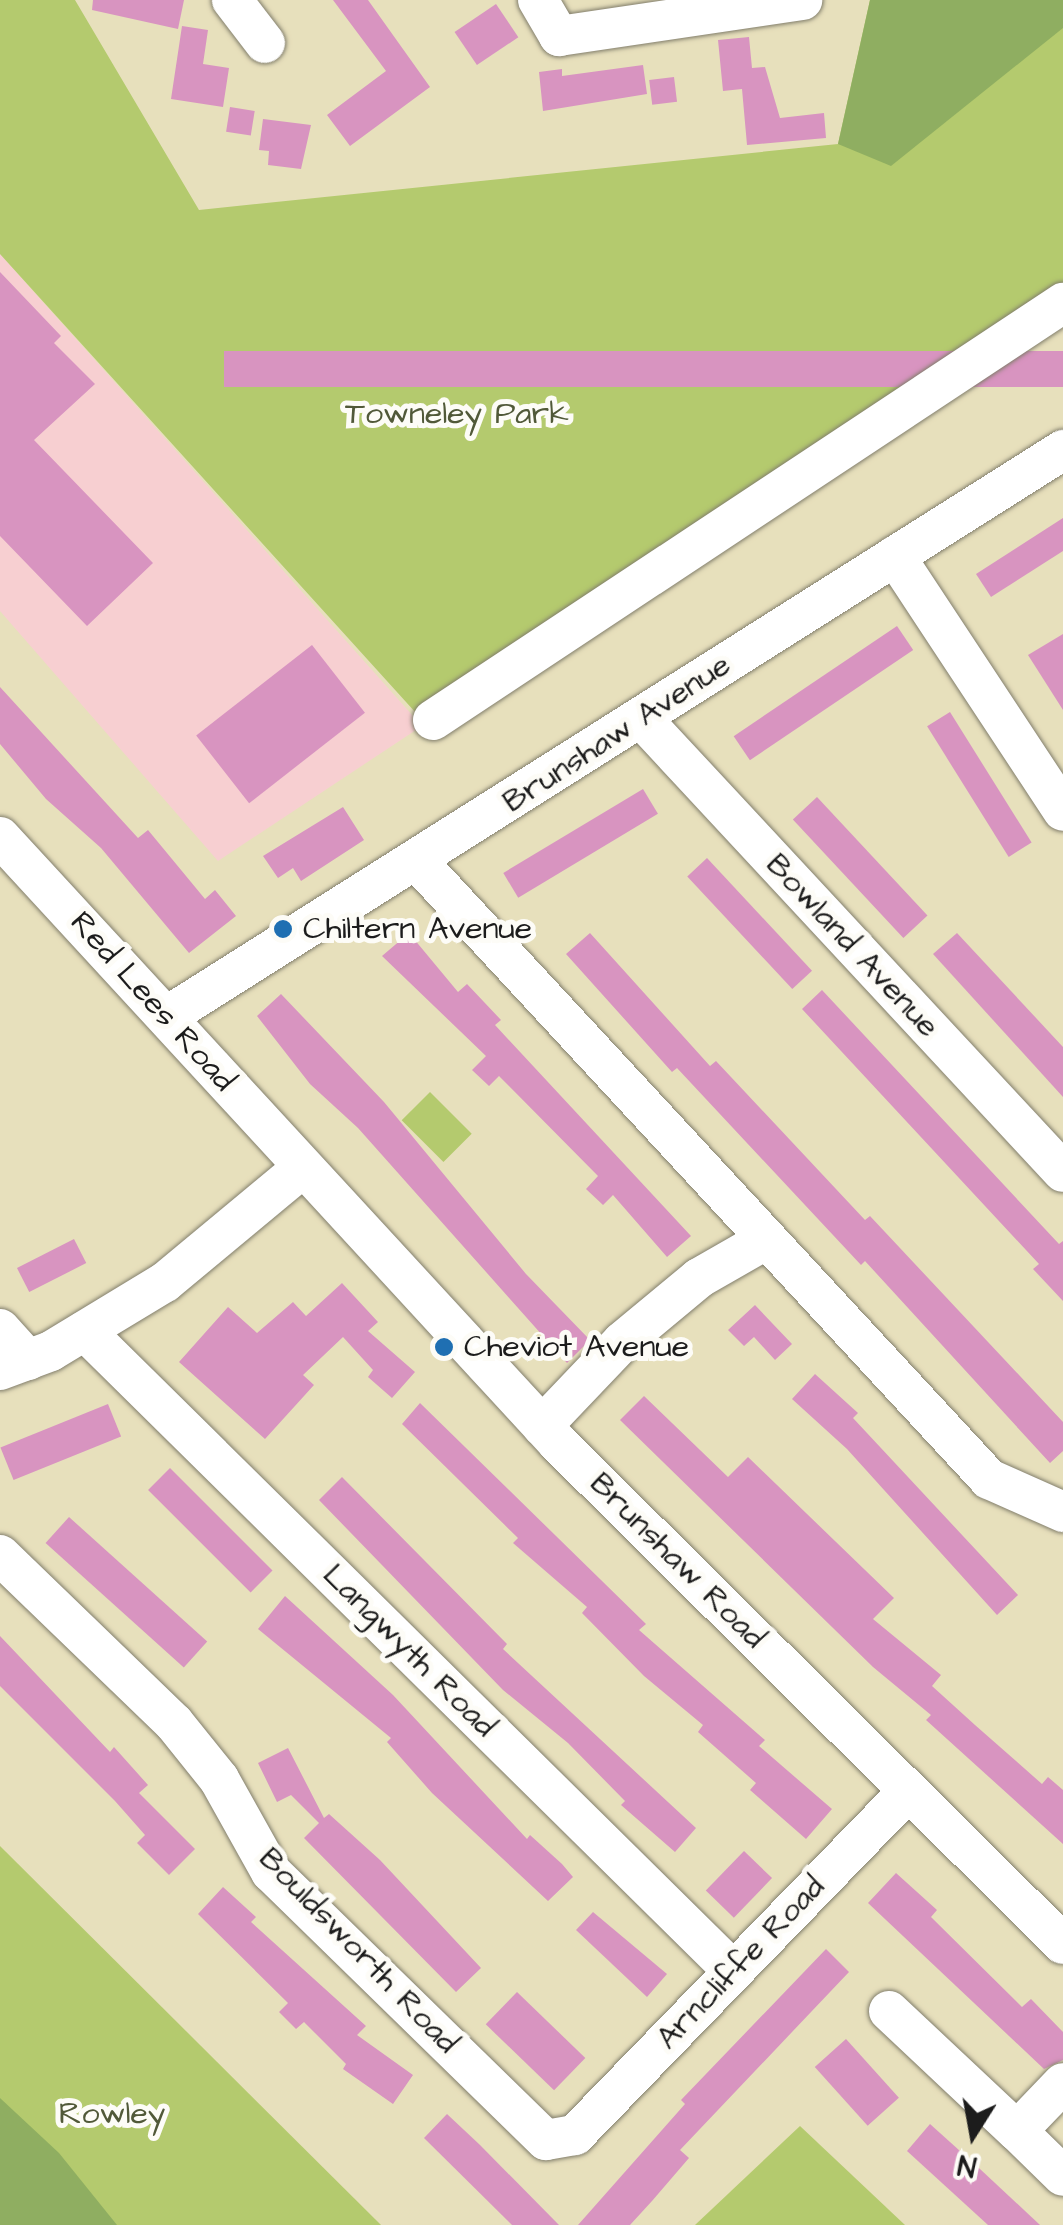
<!DOCTYPE html>
<html>
<head>
<meta charset="utf-8">
<style>
	body { margin:0 }
	#map { position:relative; width:1063px; height:2225px; overflow:hidden; background:#e7e0bc; font-family:"Architects Daughter",sans-serif }
	div>[style] { position:absolute }
	[style*='--x'] { left:calc(var(--x)*1px); top:calc(var(--y)*1px); width:calc(var(--w)*1px); rotate:calc(var(--a)*1deg) }
	.built>* { inset:0; background:#f7cfd1 }
	.green>* { inset:0; background:#b4ca6e; transform-origin:0 0 }
	.forest>* { inset:0; background:#8fae61 }
	.building>* { inset:0; background:#d894c0; transform-origin:0 0 }
	.roads { filter:drop-shadow(0 0 2px #827e6c) drop-shadow(0 0 2px #827e6c) }
	.minor>* { height:40px; margin:-20px; padding:0 20px; transform-origin:20px; border-radius:20px; background:#fff }
	.dots>* { width:28px; height:28px; translate:-50% -50%; box-sizing:border-box; border:5px solid #fdfcf7; border-radius:50% }
	span { translate:-50% -50%; white-space:nowrap; text-align:center; line-height:1.15; -webkit-text-stroke:10px #fdfcf7; paint-order:stroke }
	.park-label { font-size:32px; color:#515939 }
	.street-label { font-size:32px; color:#1c1c1c }
	.poi-label { font-size:32px; color:#1c1c1c }
	.left { translate:0 -50%; text-align:left }
	.north { position:absolute; left:923px; top:2085px; width:100px; height:100px; -webkit-text-stroke:8px #fdfcf7; paint-order:stroke; rotate:191deg; font-size:28px; font-weight:700; line-height:40px; text-align:center; color:#1c1c1c }
	.north::after { content:''; display:block; margin:auto; width:35px; height:45px; background:#1c1c1c; clip-path:polygon(50% 0,100% 100%,50% 72%,0 100%) }
</style>
</head>
<body>
<div id="map">
	<div class="built">
		<div style="clip-path:polygon(0 254px,422px 726px,218px 861px,0 611px)"></div>
	</div>
	<div class="green">
		<div style="clip-path:polygon(0 0,75px 0,199px 210px,838px 144px,870px 0,1063px 0,1063px 299px,416px 713px,0 254px)"></div>
		<div style="left:430px;top:1092px;width:59px;height:40px;rotate:45deg"></div>
		<div style="clip-path:polygon(0 1846px,381px 2225px,0 2225px)"></div>
		<div style="clip-path:polygon(800px 2126px,905px 2225px,695px 2225px)"></div>
	</div>
	<div class="forest">
		<div style="clip-path:polygon(870px 0,1063px 0,1063px 28px,891px 166px,838px 144px)"></div>
		<div style="clip-path:polygon(0 2098px,59px 2153px,117px 2225px,0 2225px)"></div>
	</div>
	<div class="building">
		<div style="clip-path:polygon(93px 0,184px 0,178px 29px,92px 10px)"></div>
		<div style="clip-path:polygon(333px 0,368px 0,430px 87px,350px 146px,327px 115px,386px 71px)"></div>
		<div style="left:496px;top:4px;width:40px;height:50px;rotate:56deg"></div>
		<div style="clip-path:polygon(182px 26px,208px 30px,203px 64px,229px 68px,223px 107px,171px 99px)"></div>
		<div style="clip-path:polygon(749px 37px,752px 68px,765px 67px,780px 118px,824px 113px,826px 138px,747px 145px,742px 89px,723px 91px,718px 40px)"></div>
		<div style="clip-path:polygon(643px 65px,647px 94px,543px 111px,539px 72px,562px 69px,562px 76px)"></div>
		<div style="left:674px;top:77px;width:25px;height:25px;rotate:83deg"></div>
		<div style="left:230px;top:107px;width:25px;height:25px;rotate:9deg"></div>
		<div style="clip-path:polygon(263px 119px,311px 125px,301px 169px,268px 165px,269px 151px,259px 150px)"></div>
		<div style="clip-path:polygon(0 272px,61px 336px,54px 343px,95px 384px,34px 440px,153px 563px,87px 626px,0 536px)"></div>
		<div style="left:1063px;top:351px;width:36px;height:839px;rotate:90deg"></div>
		<div style="clip-path:polygon(1063px 518px,1063px 551px,991px 597px,976px 574px)"></div>
		<div style="left:897px;top:626px;width:29px;height:197px;rotate:56deg"></div>
		<div style="clip-path:polygon(1063px 634px,1063px 710px,1028px 655px)"></div>
		<div style="left:312px;top:645px;width:86px;height:147px;rotate:52deg"></div>
		<div style="clip-path:polygon(0 687px,138px 838px,148px 830px,205px 899px,215px 890px,236px 916px,189px 953px,101px 848px,46px 799px,0 744px)"></div>
		<div style="left:950px;top:712px;width:154px;height:27px;rotate:58deg"></div>
		<div style="left:643px;top:789px;width:29px;height:163px;rotate:59deg"></div>
		<div style="left:817px;top:797px;width:162px;height:33px;rotate:47deg"></div>
		<div style="clip-path:polygon(343px 807px,364px 840px,301px 881px,293px 868px,278px 878px,263px 856px)"></div>
		<div style="left:707px;top:858px;width:154px;height:27px;rotate:47deg"></div>
		<div style="clip-path:polygon(409px 933px,458px 992px,467px 984px,501px 1020px,495px 1025px,691px 1236px,667px 1257px,613px 1195px,603px 1205px,586px 1189px,598px 1176px,499px 1076px,489px 1086px,472px 1070px,486px 1056px,382px 956px)"></div>
		<div style="clip-path:polygon(590px 933px,710px 1066px,716px 1061px,865px 1220px,870px 1216px,1063px 1422px,1063px 1451px,1050px 1463px,865px 1261px,861px 1265px,677px 1068px,672px 1072px,566px 954px)"></div>
		<div style="clip-path:polygon(957px 933px,1063px 1047px,1063px 1097px,933px 954px)"></div>
		<div style="clip-path:polygon(822px 990px,1059px 1244px,1063px 1241px,1063px 1301px,1033px 1269px,1039px 1264px,802px 1009px)"></div>
		<div style="clip-path:polygon(281px 994px,384px 1102px,526px 1274px,590px 1340px,567px 1363px,358px 1128px,310px 1084px,257px 1016px)"></div>
		<div style="left:74px;top:1239px;width:27px;height:64px;rotate:63deg"></div>
		<div style="clip-path:polygon(342px 1283px,378px 1322px,368px 1331px,415px 1372px,392px 1398px,368px 1377px,373px 1370px,343px 1337px,303px 1375px,314px 1385px,265px 1439px,179px 1362px,228px 1307px,257px 1333px,293px 1302px,306px 1316px)"></div>
		<div style="clip-path:polygon(755px 1305px,792px 1344px,775px 1360px,754px 1337px,744px 1346px,728px 1330px)"></div>
		<div style="clip-path:polygon(815px 1374px,858px 1413px,853px 1418px,1018px 1595px,997px 1615px,847px 1449px,792px 1399px)"></div>
		<div style="clip-path:polygon(644px 1396px,728px 1477px,748px 1457px,894px 1598px,873px 1619px,941px 1675px,932px 1686px,975px 1725px,1042px 1784px,1048px 1777px,1063px 1790px,1063px 1844px,926px 1720px,931px 1715px,873px 1667px,620px 1420px)"></div>
		<div style="clip-path:polygon(420px 1403px,646px 1624px,639px 1630px,765px 1740px,759px 1746px,832px 1809px,806px 1839px,750px 1790px,756px 1783px,698px 1732px,703px 1725px,644px 1676px,582px 1613px,587px 1607px,513px 1543px,518px 1538px,402px 1424px)"></div>
		<div style="left:108px;top:1404px;width:35px;height:116px;rotate:68deg"></div>
		<div style="left:170px;top:1468px;width:145px;height:31px;rotate:45deg"></div>
		<div style="clip-path:polygon(342px 1477px,507px 1644px,503px 1649px,696px 1828px,675px 1852px,621px 1805px,625px 1801px,568px 1743px,503px 1690px,319px 1500px)"></div>
		<div style="left:69px;top:1517px;width:186px;height:35px;rotate:42deg"></div>
		<div style="clip-path:polygon(285px 1596px,393px 1695px,527px 1839px,530px 1835px,562px 1864px,573px 1877px,548px 1901px,432px 1793px,387px 1742px,391px 1738px,258px 1629px)"></div>
		<div style="clip-path:polygon(0 1636px,110px 1752px,114px 1747px,148px 1785px,139px 1793px,195px 1849px,169px 1875px,137px 1843px,145px 1835px,115px 1801px,0 1686px)"></div>
		<div style="clip-path:polygon(288px 1748px,324px 1818px,329px 1814px,380px 1860px,481px 1968px,456px 1992px,304px 1838px,319px 1823px,291px 1795px,277px 1802px,258px 1763px)"></div>
		<div style="left:744px;top:1851px;width:39px;height:55px;rotate:44deg"></div>
		<div style="clip-path:polygon(896px 1873px,937px 1910px,931px 1917px,1022px 2007px,1031px 1999px,1063px 2032px,1063px 2060px,1044px 2069px,868px 1903px)"></div>
		<div style="clip-path:polygon(223px 1887px,256px 1917px,251px 1922px,366px 2026px,357px 2035px,413px 2075px,393px 2104px,343px 2069px,346px 2064px,304px 2022px,296px 2029px,279px 2012px,288px 2003px,198px 1914px)"></div>
		<div style="clip-path:polygon(593px 1912px,667px 1974px,647px 1997px,576px 1930px)"></div>
		<div style="clip-path:polygon(826px 1949px,849px 1972px,680px 2150px,689px 2158px,652px 2201px,630px 2225px,578px 2225px,685px 2104px,681px 2100px)"></div>
		<div style="left:517px;top:1992px;width:95px;height:45px;rotate:44deg"></div>
		<div style="left:846px;top:2039px;width:79px;height:42px;rotate:48deg"></div>
		<div style="clip-path:polygon(447px 2114px,480px 2145px,559px 2225px,512px 2225px,424px 2138px)"></div>
		<div style="clip-path:polygon(930px 2124px,980px 2169px,1040px 2225px,988px 2225px,907px 2151px)"></div>
	</div>
	<div class="roads">
		<div class="minor">
			<div style="--x:232;--y:0;--w:54;--a:52.5"></div>
			<div style="--x:538;--y:0;--w:42;--a:59.7"></div>
			<div style="--x:559;--y:36;--w:246;--a:-8.4"></div>
			<div style="--x:895;--y:556;--w:305;--a:56.6"></div>
			<div style="--x:642;--y:719;--w:618;--a:47.1"></div>
			<div style="--x:433;--y:720;--w:756;--a:-33.5"></div>
			<div style="--x:0;--y:837;--w:824;--a:47.36"></div>
			<div style="--x:558;--y:1443;--w:711;--a:44.77"></div>
			<div style="--x:417;--y:861;--w:842;--a:47.21"></div>
			<div style="--x:989;--y:1479;--w:81;--a:24"></div>
			<div style="--x:169;--y:1015;--w:1058;--a:-32.29"></div>
			<div style="--x:0;--y:1329;--w:42;--a:47.9"></div>
			<div style="--x:85;--y:1331;--w:911;--a:44.64"></div>
			<div style="--x:0;--y:1370;--w:54;--a:-20.4"></div>
			<div style="--x:51;--y:1351;--w:133;--a:-31.2"></div>
			<div style="--x:165;--y:1282;--w:177;--a:-39.7"></div>
			<div style="--x:542;--y:1426;--w:116;--a:-46.4"></div>
			<div style="--x:622;--y:1342;--w:100;--a:-39.7"></div>
			<div style="--x:699;--y:1278;--w:78;--a:-29.8"></div>
			<div style="--x:0;--y:1555;--w:242;--a:44"></div>
			<div style="--x:174;--y:1723;--w:72;--a:51.2"></div>
			<div style="--x:219;--y:1779;--w:107;--a:60.8"></div>
			<div style="--x:271;--y:1872;--w:384;--a:44.3"></div>
			<div style="--x:546;--y:2140;--w:29;--a:-10"></div>
			<div style="--x:575;--y:2135;--w:479;--a:-45.9"></div>
			<div style="--x:889;--y:2011;--w:175;--a:43.2"></div>
			<div style="--x:1017;--y:2131;--w:66;--a:-46.2"></div>
			<div style="--x:1017;--y:2131;--w:64;--a:44.4"></div>
		</div>
	</div>
	<div class="dots">
		<div style="left:283px;top:929px;background:#1f6fb2"></div>
		<div style="left:444px;top:1347px;background:#1f6fb2"></div>
	</div>
	<div class="park-label">
		<span style="left:457px;top:414px">Towneley Park</span>
		<span style="left:112px;top:2114px">Rowley</span>
	</div>
	<div class="street-label">
		<span style="left:617px;top:734px;rotate:-33deg">Brunshaw Avenue</span>
		<span style="left:852px;top:946px;rotate:47deg">Bowland Avenue</span>
		<span style="left:152px;top:1002px;rotate:48deg">Red Lees Road</span>
		<span style="left:677px;top:1561px;rotate:45deg">Brunshaw Road</span>
		<span style="left:409px;top:1651px;rotate:45deg">Langwyth Road</span>
		<span style="left:358px;top:1951px;rotate:46deg">Bouldsworth Road</span>
		<span style="left:741px;top:1963px;rotate:-46deg">Arncliffe Road</span>
	</div>
	<div class="poi-label">
		<span class="left" style="left:303px;top:929px">Chiltern Avenue</span>
		<span class="left" style="left:464px;top:1347px">Cheviot Avenue</span>
	</div>
	<div class="north">N</div>
</div>
</body>
</html>
